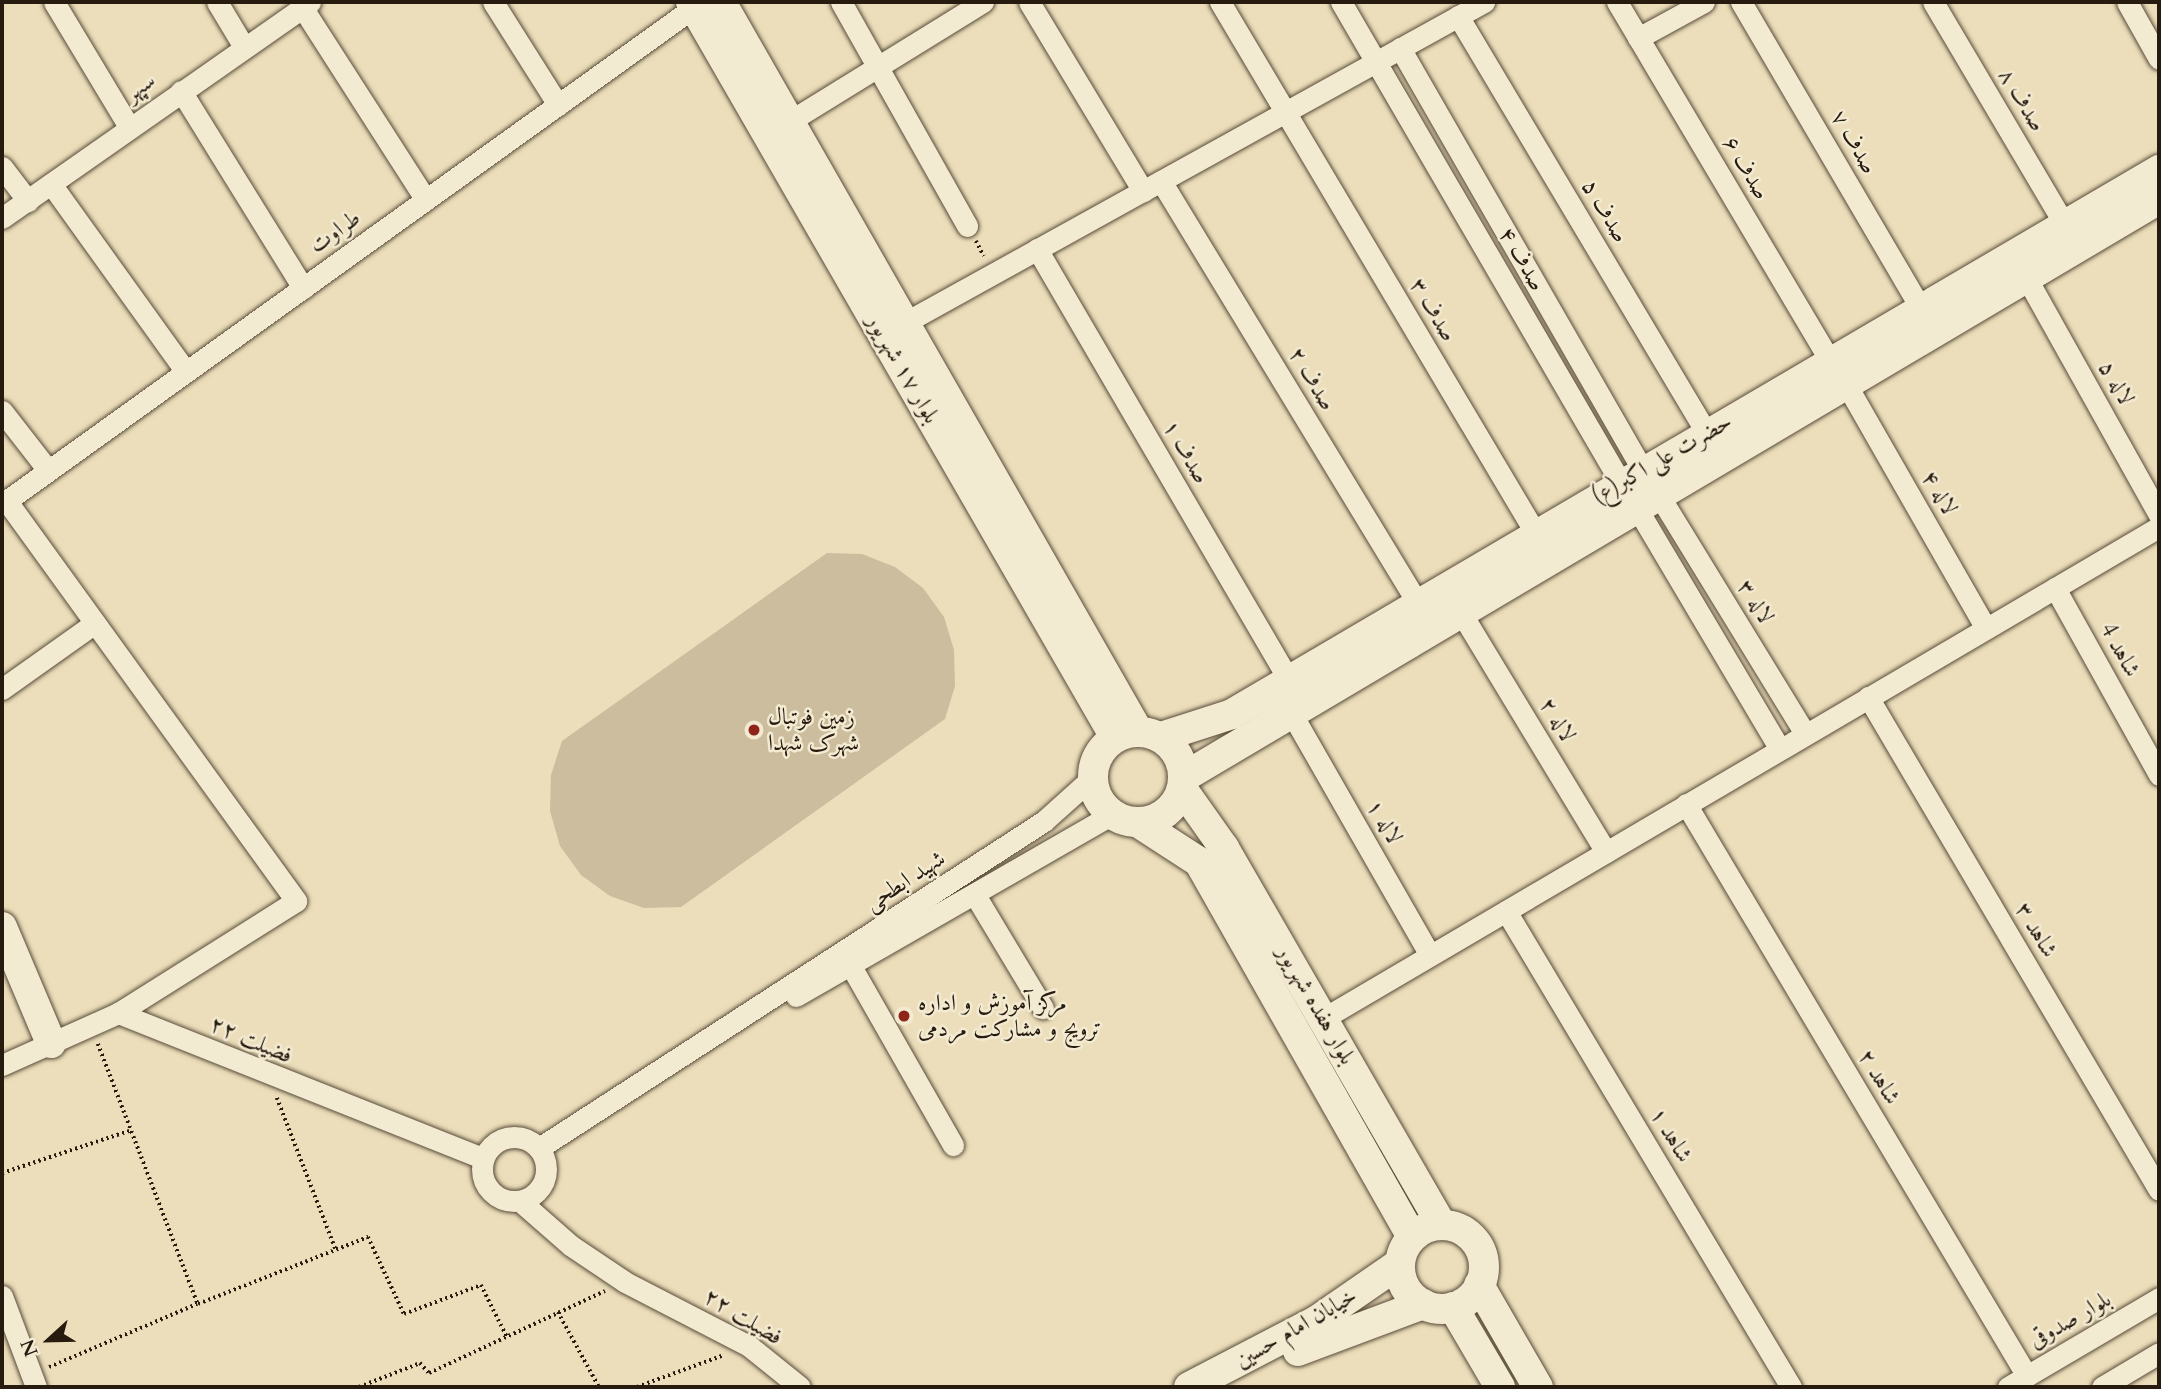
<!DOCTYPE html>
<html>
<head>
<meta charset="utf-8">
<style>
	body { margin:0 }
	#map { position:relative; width:2161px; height:1389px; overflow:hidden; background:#ecdeba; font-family:Cardo,Amiri,serif }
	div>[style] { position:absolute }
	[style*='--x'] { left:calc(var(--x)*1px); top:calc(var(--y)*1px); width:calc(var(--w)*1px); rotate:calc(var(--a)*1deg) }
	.green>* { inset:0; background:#cbbd9d }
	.path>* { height:3.5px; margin-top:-1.75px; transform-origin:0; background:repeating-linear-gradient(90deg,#271a0e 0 2px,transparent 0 5.5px) }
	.roads { filter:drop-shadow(0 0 2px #584b39) drop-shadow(0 0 2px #584b39) }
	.street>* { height:21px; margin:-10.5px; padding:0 10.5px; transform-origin:10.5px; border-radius:10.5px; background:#f3ead2 }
	.street>.ring { margin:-10.5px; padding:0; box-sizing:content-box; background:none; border:21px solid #f3ead2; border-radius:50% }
	.secondary>* { height:30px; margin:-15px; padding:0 15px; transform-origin:15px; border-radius:15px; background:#f3ead2 }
	.secondary>.ring { margin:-15px; padding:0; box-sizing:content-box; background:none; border:30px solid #f3ead2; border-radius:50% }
	.dots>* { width:19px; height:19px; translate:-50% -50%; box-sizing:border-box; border:4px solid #f3ead2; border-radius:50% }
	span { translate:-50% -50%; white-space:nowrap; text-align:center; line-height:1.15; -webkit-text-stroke:5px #f3ead2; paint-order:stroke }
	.street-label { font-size:23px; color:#271a0e }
	.poi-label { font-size:23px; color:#271a0e }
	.left { translate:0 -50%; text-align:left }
	.frame { position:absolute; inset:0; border:4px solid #271a0e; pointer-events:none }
	.north { position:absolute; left:14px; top:1305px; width:70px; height:70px; -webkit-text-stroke:5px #f3ead2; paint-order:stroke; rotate:248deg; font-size:19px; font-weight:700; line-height:28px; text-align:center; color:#271a0e }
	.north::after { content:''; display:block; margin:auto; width:24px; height:32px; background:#271a0e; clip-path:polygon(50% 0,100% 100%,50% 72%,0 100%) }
</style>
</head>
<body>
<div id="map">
	<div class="green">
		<div style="clip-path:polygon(827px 553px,862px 554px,895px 567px,923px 588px,944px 617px,954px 650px,955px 686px,945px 719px,681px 907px,644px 908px,610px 896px,581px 875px,560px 846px,550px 811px,551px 775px,562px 741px)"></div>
	</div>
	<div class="path">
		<div style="--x:976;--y:241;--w:17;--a:62"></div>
		<div style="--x:98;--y:1044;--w:279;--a:69"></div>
		<div style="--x:198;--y:1304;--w:183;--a:-21.5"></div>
		<div style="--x:368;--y:1237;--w:85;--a:64.9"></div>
		<div style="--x:404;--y:1314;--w:82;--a:-20.6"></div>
		<div style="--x:481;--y:1285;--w:58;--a:63.4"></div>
		<div style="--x:277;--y:1098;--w:163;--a:68.8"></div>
		<div style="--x:2;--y:1173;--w:134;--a:-18.3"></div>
		<div style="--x:558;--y:1312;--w:85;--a:61.3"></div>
		<div style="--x:49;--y:1367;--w:161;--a:-23.1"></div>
		<div style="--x:359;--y:1387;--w:66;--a:-21.5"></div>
		<div style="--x:420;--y:1363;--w:13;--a:48"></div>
		<div style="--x:429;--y:1373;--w:194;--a:-25"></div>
		<div style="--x:637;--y:1387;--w:93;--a:-20.2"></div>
	</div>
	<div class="roads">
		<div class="street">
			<div style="--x:54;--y:2;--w:146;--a:59"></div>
			<div style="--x:217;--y:2;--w:52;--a:59"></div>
			<div style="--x:493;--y:2;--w:122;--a:57.7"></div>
			<div style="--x:841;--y:2;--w:257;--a:60.6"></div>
			<div style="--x:1029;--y:2;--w:221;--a:58.9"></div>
			<div style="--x:1220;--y:2;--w:619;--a:59.29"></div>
			<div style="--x:1341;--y:2;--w:557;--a:59.8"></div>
			<div style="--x:1617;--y:2;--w:417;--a:59.3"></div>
			<div style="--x:1741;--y:2;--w:356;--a:59.6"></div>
			<div style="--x:1933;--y:2;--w:259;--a:59.4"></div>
			<div style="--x:2127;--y:2;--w:65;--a:60.7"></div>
			<div style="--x:302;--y:7;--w:229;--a:57.3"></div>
			<div style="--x:1458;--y:16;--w:486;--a:59.2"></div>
			<div style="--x:1638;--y:38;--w:75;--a:-28.6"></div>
			<div style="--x:1400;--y:48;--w:487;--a:60.1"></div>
			<div style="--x:181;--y:91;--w:232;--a:58.2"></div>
			<div style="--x:790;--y:121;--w:227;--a:-31.7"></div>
			<div style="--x:2;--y:167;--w:43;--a:52.6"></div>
			<div style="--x:1161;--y:181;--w:495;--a:58.7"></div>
			<div style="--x:51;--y:184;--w:231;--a:54.3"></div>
			<div style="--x:2;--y:218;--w:376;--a:-35"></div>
			<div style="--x:1037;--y:249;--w:499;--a:59.7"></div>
			<div style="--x:2026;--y:277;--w:273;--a:60.8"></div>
			<div style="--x:906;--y:322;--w:661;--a:-28.97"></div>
			<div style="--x:1846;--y:384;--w:281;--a:60.2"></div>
			<div style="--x:2;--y:411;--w:75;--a:52.1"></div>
			<div style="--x:1660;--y:497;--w:278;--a:58.5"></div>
			<div style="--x:6;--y:500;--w:495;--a:54.1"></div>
			<div style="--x:296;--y:901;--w:210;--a:147.8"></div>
			<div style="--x:2;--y:504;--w:861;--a:-35.68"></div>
			<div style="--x:1638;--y:510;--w:278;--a:59.3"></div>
			<div style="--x:2055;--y:588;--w:214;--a:60.9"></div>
			<div style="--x:1463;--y:616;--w:276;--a:58.8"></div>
			<div style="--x:2;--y:689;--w:114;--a:-35.4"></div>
			<div style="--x:1868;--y:697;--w:572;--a:59.45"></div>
			<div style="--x:1293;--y:716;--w:275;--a:60.2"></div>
			<div style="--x:1686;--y:804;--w:666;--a:59.2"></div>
			<div style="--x:975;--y:895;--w:132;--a:59"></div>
			<div style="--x:1506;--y:911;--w:555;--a:59.09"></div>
			<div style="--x:852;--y:968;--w:204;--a:60.3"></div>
			<div style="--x:796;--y:996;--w:366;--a:-29.9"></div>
			<div style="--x:1324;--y:1018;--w:969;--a:-30.46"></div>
			<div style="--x:2;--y:1065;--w:127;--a:-24.1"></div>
			<div style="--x:118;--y:1013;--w:393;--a:21.7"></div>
			<div class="ring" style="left:482px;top:1137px;width:43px;height:43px"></div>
			<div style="--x:539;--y:1148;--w:602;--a:-32.92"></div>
			<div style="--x:1044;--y:821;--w:66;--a:-41.9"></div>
			<div style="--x:520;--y:1201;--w:67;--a:41.3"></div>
			<div style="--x:570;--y:1245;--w:66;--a:33.9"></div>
			<div style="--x:625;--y:1282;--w:140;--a:27.3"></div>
			<div style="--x:749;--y:1346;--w:65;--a:38.8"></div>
			<div style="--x:2;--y:1296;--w:97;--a:69.5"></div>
			<div style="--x:2008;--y:1387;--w:175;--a:-30.5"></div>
			<div style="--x:2102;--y:1387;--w:66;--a:-30.8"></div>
		</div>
		<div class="secondary">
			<div style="--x:691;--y:2;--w:849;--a:60.02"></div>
			<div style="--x:721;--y:2;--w:840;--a:60.23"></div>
			<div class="ring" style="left:1093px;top:732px;width:60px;height:60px"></div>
			<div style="--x:1161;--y:737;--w:75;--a:-17.9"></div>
			<div style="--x:1232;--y:714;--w:1075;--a:-30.41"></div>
			<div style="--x:1184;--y:777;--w:1133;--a:-30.66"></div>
			<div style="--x:1183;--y:790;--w:71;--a:54.7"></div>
			<div style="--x:1224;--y:848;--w:435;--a:60"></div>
			<div style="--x:1139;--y:823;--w:72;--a:33"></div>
			<div style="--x:1199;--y:862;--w:431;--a:60.4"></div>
			<div style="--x:2;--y:927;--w:126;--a:67.1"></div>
			<div class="ring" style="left:1400px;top:1225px;width:54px;height:54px"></div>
			<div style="--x:1479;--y:1285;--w:118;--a:60"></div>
			<div style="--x:1453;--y:1307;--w:93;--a:59.6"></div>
			<div style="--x:1298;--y:1351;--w:134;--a:-20.5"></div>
			<div style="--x:1189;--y:1387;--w:143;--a:-27.5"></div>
			<div style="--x:1316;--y:1321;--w:102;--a:-34.6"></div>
		</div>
	</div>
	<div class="dots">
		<div style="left:754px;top:730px;background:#8f2418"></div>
		<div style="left:904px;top:1016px;background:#8f2418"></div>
	</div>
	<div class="street-label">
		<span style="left:140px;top:87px;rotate:-35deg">سپهر</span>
		<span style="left:2022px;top:100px;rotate:59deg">صدف ۸</span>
		<span style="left:1854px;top:142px;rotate:60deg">صدف ۷</span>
		<span style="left:1746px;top:168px;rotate:59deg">صدف ۶</span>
		<span style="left:1605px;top:211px;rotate:59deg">صدف ۵</span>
		<span style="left:335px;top:232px;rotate:-36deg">طراوت</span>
		<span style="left:1522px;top:259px;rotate:60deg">صدف ۴</span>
		<span style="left:1433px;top:310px;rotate:59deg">صدف ۳</span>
		<span style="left:903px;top:369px;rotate:60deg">بلوار ۱۷ شهریور</span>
		<span style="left:1312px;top:379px;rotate:59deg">صدف ۲</span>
		<span style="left:2116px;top:383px;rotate:61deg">لاله ۵</span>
		<span style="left:1186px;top:452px;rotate:60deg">صدف ۱</span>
		<span style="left:1662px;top:459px;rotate:-30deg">حضرت علی اکبر(ع)</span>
		<span style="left:1939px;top:493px;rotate:60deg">لاله ۴</span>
		<span style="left:1755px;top:602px;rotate:58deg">لاله ۳</span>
		<span style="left:2120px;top:650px;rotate:61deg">شاهد 4</span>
		<span style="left:1557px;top:720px;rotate:59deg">لاله ۲</span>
		<span style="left:1384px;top:822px;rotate:60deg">لاله ۱</span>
		<span style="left:905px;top:881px;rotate:-33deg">شهید ابطحی</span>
		<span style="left:2036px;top:930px;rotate:59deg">شاهد ۳</span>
		<span style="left:1316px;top:1005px;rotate:60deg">بلوار هفده شهریور</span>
		<span style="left:251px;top:1040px;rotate:23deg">فضیلت ۲۲</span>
		<span style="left:1879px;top:1077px;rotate:59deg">شاهد ۲</span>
		<span style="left:1671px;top:1135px;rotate:59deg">شاهد ۱</span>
		<span style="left:743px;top:1317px;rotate:31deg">فضیلت ۲۲</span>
		<span style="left:2070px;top:1320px;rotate:-30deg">بلوار صدوقی</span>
		<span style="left:1296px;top:1328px;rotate:-30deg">خیابان امام حسین</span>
	</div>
	<div class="poi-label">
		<span class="left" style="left:768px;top:730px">زمین فوتبال<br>شهرک شهدا</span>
		<span class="left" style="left:918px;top:1016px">مرکز آموزش و اداره<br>ترویج و مشارکت مردمی</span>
	</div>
	<div class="frame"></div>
	<div class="north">N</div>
</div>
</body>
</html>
